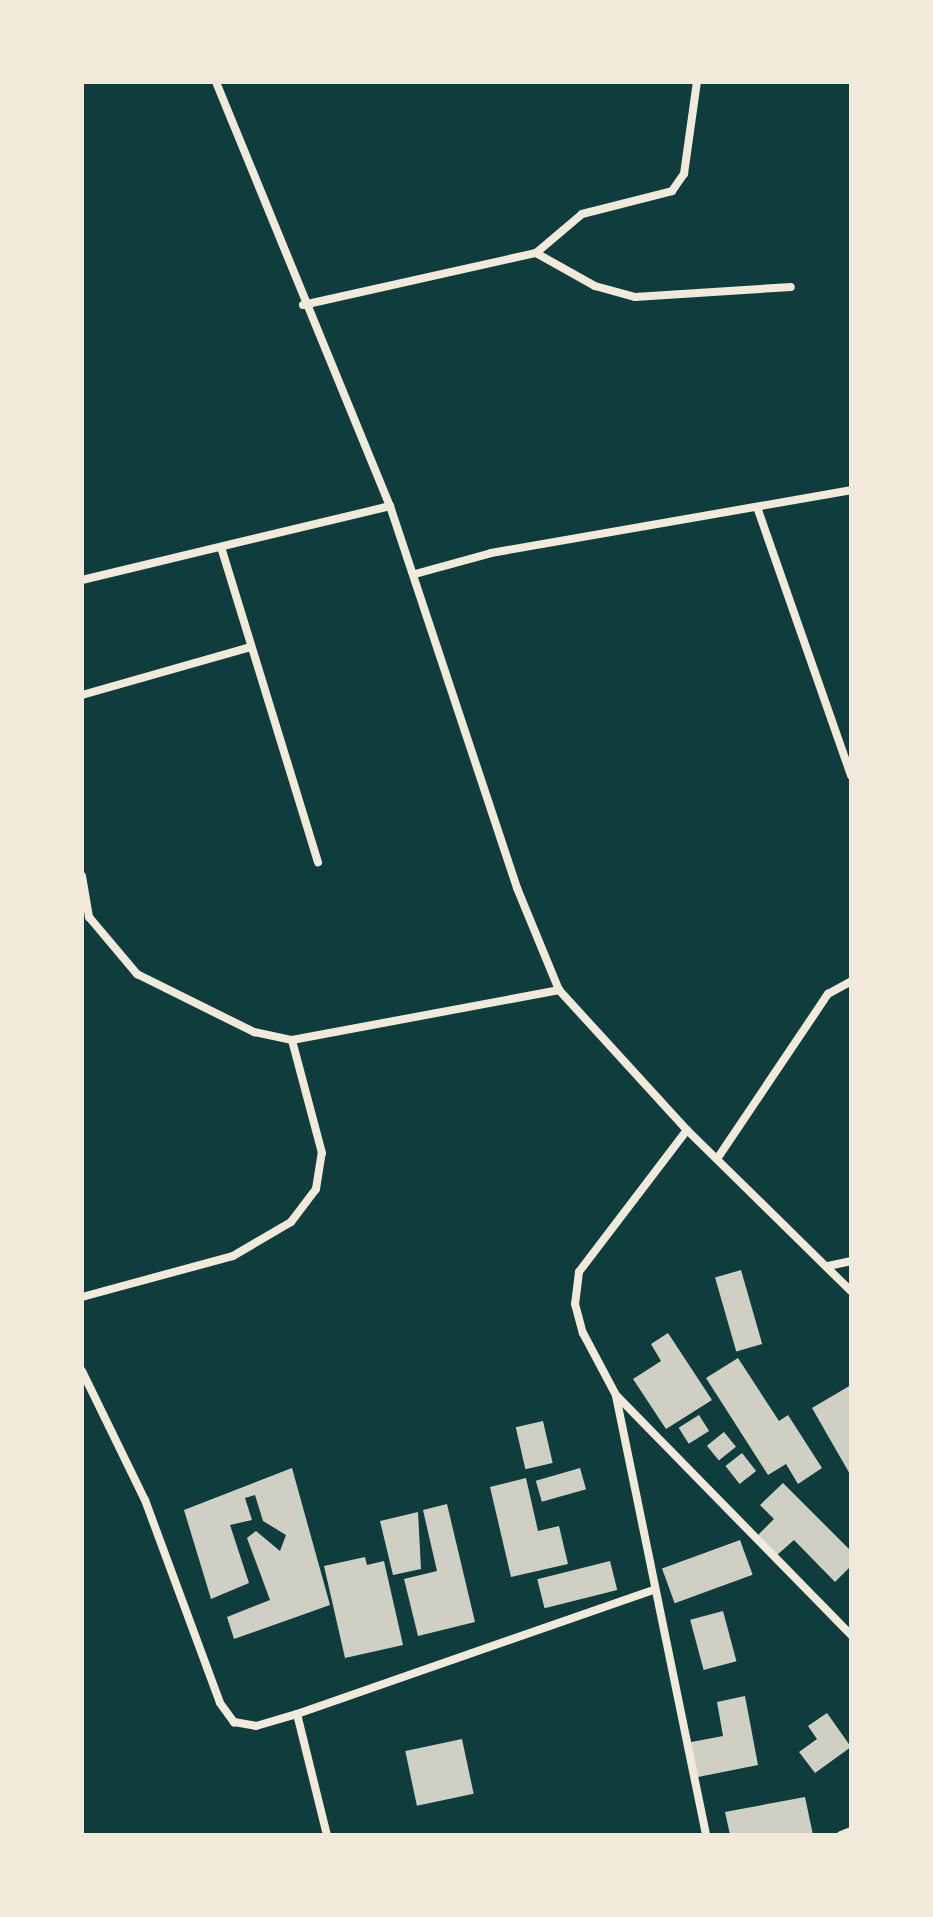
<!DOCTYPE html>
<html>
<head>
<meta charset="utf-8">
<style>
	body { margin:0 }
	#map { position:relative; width:933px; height:1917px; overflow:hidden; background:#0f3d3e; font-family:"DM Sans",sans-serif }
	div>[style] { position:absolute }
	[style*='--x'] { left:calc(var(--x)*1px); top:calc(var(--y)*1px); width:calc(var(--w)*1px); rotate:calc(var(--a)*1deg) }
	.building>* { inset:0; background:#cfcfc3; transform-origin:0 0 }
	.minor>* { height:8px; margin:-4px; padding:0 4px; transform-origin:4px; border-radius:4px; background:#f1e9da }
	span { translate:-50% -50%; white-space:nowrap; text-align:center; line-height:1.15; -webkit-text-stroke:8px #f1e9da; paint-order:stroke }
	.frame { position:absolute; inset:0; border:84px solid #f1e9da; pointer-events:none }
</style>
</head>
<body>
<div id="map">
	<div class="building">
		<div style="left:741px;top:1270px;width:77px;height:27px;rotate:74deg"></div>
		<div style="clip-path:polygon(668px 1333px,712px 1400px,666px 1429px,633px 1379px,661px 1361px,651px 1344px)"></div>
		<div style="clip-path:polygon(738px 1358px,779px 1421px,788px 1415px,822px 1468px,798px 1484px,786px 1464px,768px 1475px,706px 1378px)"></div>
		<div style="clip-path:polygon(851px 1385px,851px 1476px,812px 1408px)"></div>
		<div style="left:699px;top:1415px;width:19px;height:24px;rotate:58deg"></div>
		<div style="left:543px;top:1421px;width:43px;height:28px;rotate:77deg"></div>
		<div style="left:724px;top:1432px;width:19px;height:22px;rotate:51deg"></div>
		<div style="left:742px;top:1453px;width:23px;height:21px;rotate:52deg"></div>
		<div style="clip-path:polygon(292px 1468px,330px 1605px,234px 1639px,227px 1617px,270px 1600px,247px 1538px,256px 1531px,280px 1551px,286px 1535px,263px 1521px,255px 1495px,245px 1498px,252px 1520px,230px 1525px,249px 1583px,211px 1599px,184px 1510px)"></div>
		<div style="left:580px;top:1468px;width:22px;height:46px;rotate:74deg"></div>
		<div style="clip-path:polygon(526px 1478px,538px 1531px,559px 1526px,568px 1564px,511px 1577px,490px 1487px)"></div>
		<div style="clip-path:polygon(783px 1483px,851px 1551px,851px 1566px,835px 1582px,794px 1540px,777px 1555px,758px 1535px,774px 1519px,760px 1505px)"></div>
		<div style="clip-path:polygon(447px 1504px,475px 1622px,418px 1636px,404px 1579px,437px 1571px,423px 1510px)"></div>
		<div style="clip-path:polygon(418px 1512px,421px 1569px,393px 1575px,380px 1521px)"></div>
		<div style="left:740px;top:1540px;width:37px;height:83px;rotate:70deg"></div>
		<div style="clip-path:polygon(365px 1557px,367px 1565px,384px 1561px,403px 1645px,345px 1658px,324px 1566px)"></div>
		<div style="left:610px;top:1561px;width:30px;height:75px;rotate:76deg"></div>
		<div style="left:723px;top:1611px;width:52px;height:34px;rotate:75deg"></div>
		<div style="clip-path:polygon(745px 1696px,758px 1765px,693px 1778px,686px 1743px,723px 1736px,717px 1702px)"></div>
		<div style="clip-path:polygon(827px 1713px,851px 1747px,815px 1773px,799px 1752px,817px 1739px,808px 1726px)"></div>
		<div style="left:462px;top:1739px;width:56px;height:58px;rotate:78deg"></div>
		<div style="clip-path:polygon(805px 1797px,813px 1835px,730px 1835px,725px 1812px)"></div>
	</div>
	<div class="minor">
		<div style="--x:216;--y:82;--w:458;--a:67.7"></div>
		<div style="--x:390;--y:506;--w:403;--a:71.6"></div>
		<div style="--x:517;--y:888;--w:110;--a:67.6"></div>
		<div style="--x:559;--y:990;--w:190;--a:47.6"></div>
		<div style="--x:687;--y:1130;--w:230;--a:44.5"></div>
		<div style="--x:536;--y:253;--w:68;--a:29.2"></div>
		<div style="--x:595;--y:286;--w:41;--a:15.4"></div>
		<div style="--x:635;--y:297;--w:156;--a:-3.7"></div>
		<div style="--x:303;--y:305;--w:239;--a:-12.6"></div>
		<div style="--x:536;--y:253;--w:60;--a:-40.3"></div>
		<div style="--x:582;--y:214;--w:93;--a:-14.3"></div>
		<div style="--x:672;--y:191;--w:21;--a:-55"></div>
		<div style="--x:684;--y:174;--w:93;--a:-82"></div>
		<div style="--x:757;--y:507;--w:285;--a:70.7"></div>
		<div style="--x:221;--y:547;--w:330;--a:72.9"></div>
		<div style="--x:415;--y:574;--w:79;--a:-15.4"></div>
		<div style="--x:491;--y:553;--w:365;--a:-9.9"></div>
		<div style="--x:82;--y:580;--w:317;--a:-13.5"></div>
		<div style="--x:82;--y:695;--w:175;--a:-15.9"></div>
		<div style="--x:82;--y:876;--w:42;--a:80.3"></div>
		<div style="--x:89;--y:917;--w:75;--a:49.9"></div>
		<div style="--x:137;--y:974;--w:131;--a:26.4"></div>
		<div style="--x:254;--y:1032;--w:39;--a:12"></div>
		<div style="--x:292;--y:1040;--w:272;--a:-10.6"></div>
		<div style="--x:687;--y:1130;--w:178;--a:127.3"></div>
		<div style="--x:579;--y:1272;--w:32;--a:97"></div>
		<div style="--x:575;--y:1304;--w:30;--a:75"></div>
		<div style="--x:583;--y:1333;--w:70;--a:62"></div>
		<div style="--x:616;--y:1395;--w:336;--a:45.6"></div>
		<div style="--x:717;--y:1159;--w:199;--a:-56.1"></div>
		<div style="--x:828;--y:994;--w:26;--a:-29"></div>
		<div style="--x:828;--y:1266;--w:24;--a:-12"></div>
		<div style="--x:82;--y:1297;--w:156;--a:-15.2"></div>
		<div style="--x:233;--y:1256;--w:67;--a:-30.4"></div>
		<div style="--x:291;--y:1222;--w:41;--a:-52.9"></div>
		<div style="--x:316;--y:1189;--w:36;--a:-81"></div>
		<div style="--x:322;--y:1153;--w:117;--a:-104.9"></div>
		<div style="--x:82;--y:1371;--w:144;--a:64"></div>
		<div style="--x:145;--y:1500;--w:216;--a:69.7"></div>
		<div style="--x:220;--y:1703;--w:24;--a:54"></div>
		<div style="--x:234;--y:1722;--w:22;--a:10"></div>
		<div style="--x:256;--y:1726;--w:43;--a:-16.3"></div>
		<div style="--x:297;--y:1714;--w:375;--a:-19.2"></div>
		<div style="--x:616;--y:1396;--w:448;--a:78.4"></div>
		<div style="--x:297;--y:1714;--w:125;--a:76.1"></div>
		<div style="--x:841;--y:1835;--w:11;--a:-22"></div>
	</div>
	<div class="frame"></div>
</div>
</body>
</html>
